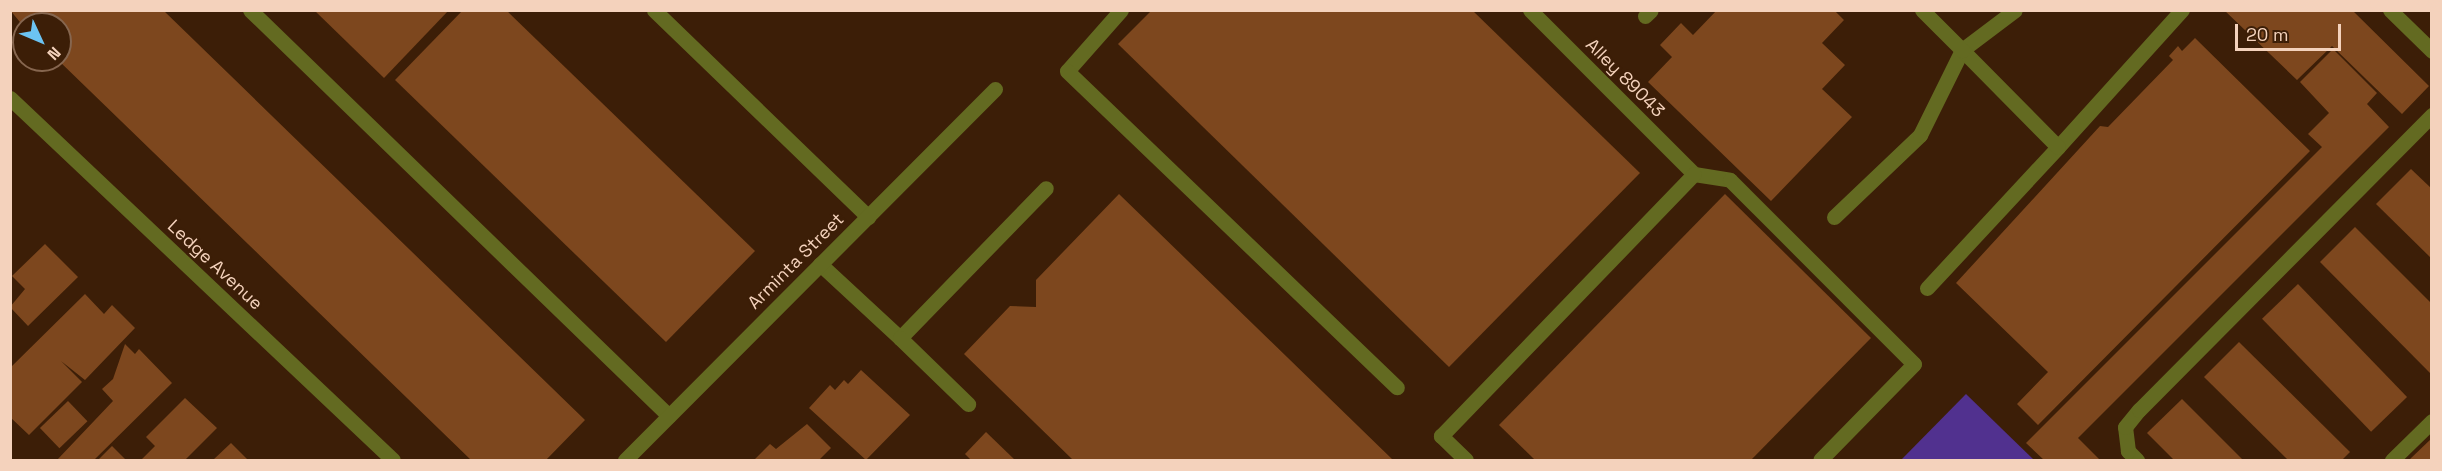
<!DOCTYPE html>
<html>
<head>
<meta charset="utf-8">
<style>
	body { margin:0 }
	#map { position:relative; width:2442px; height:471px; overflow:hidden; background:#3c1e07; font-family:"Space Grotesk",sans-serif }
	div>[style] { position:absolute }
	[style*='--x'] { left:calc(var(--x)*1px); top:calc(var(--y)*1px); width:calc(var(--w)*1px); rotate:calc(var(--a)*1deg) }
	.green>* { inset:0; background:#51318f }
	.building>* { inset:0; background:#7d471e; transform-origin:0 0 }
	.lane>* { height:15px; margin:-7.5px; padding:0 7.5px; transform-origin:7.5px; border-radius:7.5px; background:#636a21 }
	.street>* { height:15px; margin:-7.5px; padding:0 7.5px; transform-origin:7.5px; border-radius:7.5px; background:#636a21 }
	span { translate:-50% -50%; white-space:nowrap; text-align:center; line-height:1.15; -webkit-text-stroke:4.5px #3c1e07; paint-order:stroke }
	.street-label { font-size:18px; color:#f4d2bc }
	.frame { position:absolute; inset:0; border:12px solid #f4d2bc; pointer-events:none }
	.north { position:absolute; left:12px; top:12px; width:60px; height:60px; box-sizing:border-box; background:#3c1e07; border:2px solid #86664f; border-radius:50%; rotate:134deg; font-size:16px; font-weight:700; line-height:24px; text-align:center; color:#f4d2bc }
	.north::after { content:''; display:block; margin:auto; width:21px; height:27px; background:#6cc3f2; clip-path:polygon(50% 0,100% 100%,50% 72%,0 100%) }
	.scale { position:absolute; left:2235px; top:24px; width:106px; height:27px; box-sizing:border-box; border:3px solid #f4d2bc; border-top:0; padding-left:8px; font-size:18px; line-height:21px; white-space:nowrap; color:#f4d2bc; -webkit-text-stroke:4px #3c1e07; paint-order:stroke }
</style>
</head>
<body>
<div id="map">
	<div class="green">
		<div style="clip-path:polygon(1966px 394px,2034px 460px,1901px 460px)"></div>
	</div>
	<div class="building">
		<div style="clip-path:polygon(10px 10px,163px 10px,585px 420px,546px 460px,471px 460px,58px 60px,60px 24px,24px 27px)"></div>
		<div style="clip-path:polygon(314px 10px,449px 10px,384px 78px)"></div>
		<div style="clip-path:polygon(463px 10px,506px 10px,755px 251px,666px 342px,395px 80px)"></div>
		<div style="clip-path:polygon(1152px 10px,1472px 10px,1640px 173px,1449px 367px,1118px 44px)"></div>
		<div style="clip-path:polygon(1717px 10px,1834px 10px,1844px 20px,1822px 43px,1845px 65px,1822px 89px,1852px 117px,1771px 201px,1648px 82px,1672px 57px,1660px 45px,1681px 23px,1693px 35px)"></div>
		<div style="clip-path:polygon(2224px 10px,2352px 10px,2429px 86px,2402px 114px,2332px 46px,2297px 80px)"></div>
		<div style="clip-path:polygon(2195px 38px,2310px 151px,2038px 425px,2017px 404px,2048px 372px,1956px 283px,2100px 126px,2108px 127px,2173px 60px,2169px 56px,2178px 46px,2182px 51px)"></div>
		<div style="clip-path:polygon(2333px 49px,2377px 93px,2367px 104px,2389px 127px,2078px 438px,2100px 460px,2044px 460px,2026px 443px,2322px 147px,2308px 134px,2329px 113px,2300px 82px)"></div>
		<div style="clip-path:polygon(2411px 169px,2432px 189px,2432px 259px,2376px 204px)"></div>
		<div style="clip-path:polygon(1119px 194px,1393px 460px,1073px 460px,964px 354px,1010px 306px,1036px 307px,1036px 280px)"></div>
		<div style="clip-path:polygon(1725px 194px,1871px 338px,1751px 460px,1535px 460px,1499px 425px)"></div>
		<div style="clip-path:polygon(2355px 227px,2432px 304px,2430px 373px,2320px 262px)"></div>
		<div style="clip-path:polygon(45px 244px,78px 277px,28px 326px,10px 307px,25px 289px,12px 276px)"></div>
		<div style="left:2298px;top:284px;width:157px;height:50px;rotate:46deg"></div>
		<div style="clip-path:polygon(85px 294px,104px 314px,112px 305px,135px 328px,85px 380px,61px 361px,82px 382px,29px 435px,10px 417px,10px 368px)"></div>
		<div style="clip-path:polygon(2239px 342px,2350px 452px,2342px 460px,2288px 460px,2204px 377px)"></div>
		<div style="clip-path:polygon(125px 344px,135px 354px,139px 349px,172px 383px,94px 460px,57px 460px,113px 401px,102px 389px,113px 379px)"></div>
		<div style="clip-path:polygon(861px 370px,910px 415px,866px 460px,809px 408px,830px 385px,835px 390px,844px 380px,848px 384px)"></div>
		<div style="clip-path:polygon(185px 398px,217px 428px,185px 460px,141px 460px,155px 446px,146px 437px)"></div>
		<div style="clip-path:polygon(2182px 399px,2243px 460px,2174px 460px,2147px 433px)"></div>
		<div style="left:68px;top:401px;width:28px;height:39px;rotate:46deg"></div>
		<div style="clip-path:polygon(807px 424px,831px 448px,819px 460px,754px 460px,770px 444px,776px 449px)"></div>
		<div style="clip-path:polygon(986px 432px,1015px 460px,971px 460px,965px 454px)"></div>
		<div style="clip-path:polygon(2432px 438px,2432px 460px,2409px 460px)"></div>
		<div style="clip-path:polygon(231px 443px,248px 460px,213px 460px)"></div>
		<div style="clip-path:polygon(112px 446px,126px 460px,98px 460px)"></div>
	</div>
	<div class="lane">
		<div style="--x:250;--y:10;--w:583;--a:44.1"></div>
		<div style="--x:654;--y:10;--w:298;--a:44"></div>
		<div style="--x:1121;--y:10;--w:81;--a:131.5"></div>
		<div style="--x:1067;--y:71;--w:457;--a:43.8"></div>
		<div style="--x:1530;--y:10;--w:232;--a:45"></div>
		<div style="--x:2390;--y:10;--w:59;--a:44.3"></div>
		<div style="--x:1645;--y:16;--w:8;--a:-45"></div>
		<div style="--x:2058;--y:147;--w:185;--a:-47.9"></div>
		<div style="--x:1694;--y:174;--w:36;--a:9"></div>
		<div style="--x:1730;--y:180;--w:260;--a:45"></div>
		<div style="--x:1914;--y:364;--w:134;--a:134.4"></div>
		<div style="--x:1834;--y:217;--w:119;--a:-43.6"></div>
		<div style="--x:1920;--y:135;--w:95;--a:-63.7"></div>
		<div style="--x:1962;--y:50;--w:66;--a:-37"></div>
		<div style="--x:820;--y:264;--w:109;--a:42.8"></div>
		<div style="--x:900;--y:338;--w:209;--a:-45.8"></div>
		<div style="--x:1927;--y:288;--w:192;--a:-47.1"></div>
		<div style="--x:2058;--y:147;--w:136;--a:-134.7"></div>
		<div style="--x:900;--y:338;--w:95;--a:44.1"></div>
		<div style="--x:1466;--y:460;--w:35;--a:-136"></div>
		<div style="--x:1441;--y:436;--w:364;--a:-46"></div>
		<div style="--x:2137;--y:460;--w:13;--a:-135"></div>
		<div style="--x:2128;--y:451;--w:24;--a:-97"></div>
		<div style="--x:2125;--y:427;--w:22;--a:-51"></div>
		<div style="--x:2139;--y:410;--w:416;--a:-45.2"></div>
		<div style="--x:2392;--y:460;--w:56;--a:-44.3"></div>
	</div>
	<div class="street">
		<div style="--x:1922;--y:10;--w:57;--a:45"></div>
		<div style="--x:10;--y:98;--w:527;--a:43.39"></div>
		<div style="--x:625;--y:460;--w:524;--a:-45.08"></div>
	</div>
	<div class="street-label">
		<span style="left:1625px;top:78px;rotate:45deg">Alley 89043</span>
		<span style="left:796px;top:261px;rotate:-45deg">Arminta Street</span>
		<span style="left:215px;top:265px;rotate:43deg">Ledge Avenue</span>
	</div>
	<div class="frame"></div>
	<div class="north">N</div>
	<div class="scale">20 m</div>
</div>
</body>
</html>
